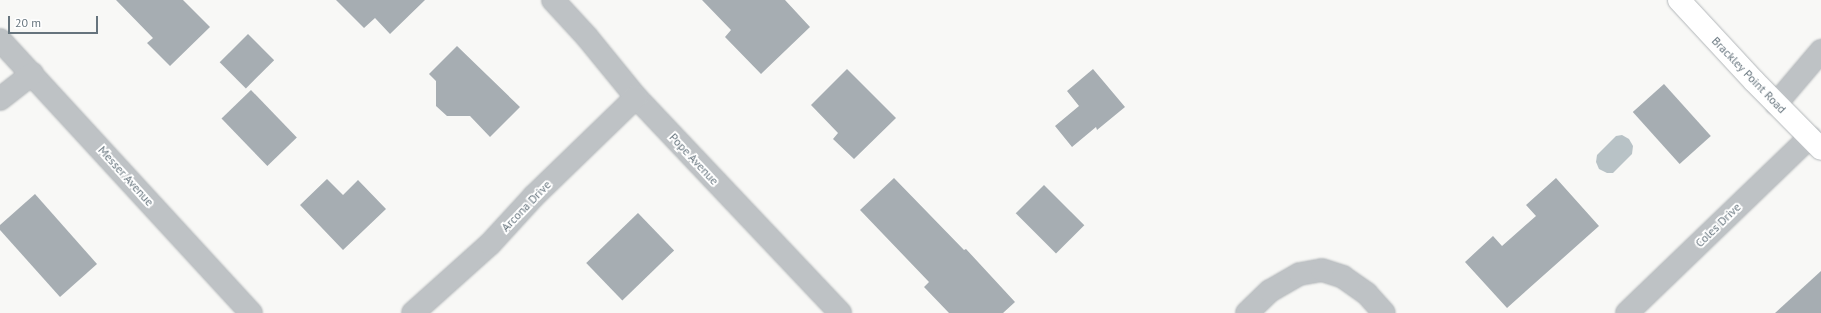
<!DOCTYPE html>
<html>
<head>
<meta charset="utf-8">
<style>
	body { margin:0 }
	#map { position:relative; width:1821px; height:313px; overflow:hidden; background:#f8f8f6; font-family:"PT Sans",sans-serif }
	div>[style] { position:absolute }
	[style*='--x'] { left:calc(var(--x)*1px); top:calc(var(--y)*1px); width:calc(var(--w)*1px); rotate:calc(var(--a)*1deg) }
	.water>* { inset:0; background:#b8c2c6 }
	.building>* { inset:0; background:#a6adb2; transform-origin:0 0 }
	.roads { filter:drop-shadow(0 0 1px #b2b6b9) drop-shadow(0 0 1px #b2b6b9) }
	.minor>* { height:22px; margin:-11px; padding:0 11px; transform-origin:11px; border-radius:11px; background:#bec2c5 }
	.major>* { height:22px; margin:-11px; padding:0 11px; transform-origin:11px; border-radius:11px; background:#fff }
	span { translate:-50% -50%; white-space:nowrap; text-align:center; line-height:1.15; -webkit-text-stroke:4px #fff; paint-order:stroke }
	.street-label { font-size:12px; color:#66747d }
	.scale { position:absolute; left:8px; top:16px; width:90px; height:18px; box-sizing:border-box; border:2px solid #66747d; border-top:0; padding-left:5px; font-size:12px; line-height:14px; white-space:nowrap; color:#66747d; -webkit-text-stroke:3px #fff; paint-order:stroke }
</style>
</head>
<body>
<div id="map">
	<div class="water">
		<div style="clip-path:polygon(1622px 135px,1629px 139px,1633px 146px,1632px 154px,1613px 173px,1607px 173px,1599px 169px,1596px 162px,1597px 155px,1616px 136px)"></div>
	</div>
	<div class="building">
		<div style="clip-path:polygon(116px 0,183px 0,210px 27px,170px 66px,147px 43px,153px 38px)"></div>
		<div style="clip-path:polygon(336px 0,425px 0,390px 34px,375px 18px,364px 28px)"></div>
		<div style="clip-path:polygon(702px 0,785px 0,810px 27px,761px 74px,725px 37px,731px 30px)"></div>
		<div style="left:248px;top:34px;width:37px;height:40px;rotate:45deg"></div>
		<div style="clip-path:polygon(457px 46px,520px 107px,490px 137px,470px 116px,447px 116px,436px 106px,436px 81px,429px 74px)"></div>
		<div style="clip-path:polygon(847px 69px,896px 118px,854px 159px,833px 139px,838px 133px,811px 105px)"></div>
		<div style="clip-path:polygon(1093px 69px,1125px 107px,1097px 130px,1096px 127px,1072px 147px,1055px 126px,1079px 106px,1067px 91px)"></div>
		<div style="left:1664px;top:84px;width:70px;height:42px;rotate:48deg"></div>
		<div style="left:251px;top:90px;width:66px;height:41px;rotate:46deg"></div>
		<div style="clip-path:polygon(894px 178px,964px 250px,966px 249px,1015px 302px,1003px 313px,949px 313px,924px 287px,929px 282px,860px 210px)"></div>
		<div style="clip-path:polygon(1556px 178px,1599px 226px,1507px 308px,1465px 262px,1493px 236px,1502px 246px,1536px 216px,1526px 205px)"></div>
		<div style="clip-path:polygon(327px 179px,343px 195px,358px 180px,386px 209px,343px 250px,300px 205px)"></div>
		<div style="left:1044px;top:185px;width:57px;height:40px;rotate:45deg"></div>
		<div style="clip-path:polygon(35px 194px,97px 264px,60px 297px,0 230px,0 225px)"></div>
		<div style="left:638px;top:213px;width:52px;height:72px;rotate:46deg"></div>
		<div style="clip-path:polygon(1821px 271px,1821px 313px,1775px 313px)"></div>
	</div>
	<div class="roads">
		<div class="minor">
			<div style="--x:553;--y:0;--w:50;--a:47.4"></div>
			<div style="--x:587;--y:37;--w:77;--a:50.8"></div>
			<div style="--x:636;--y:97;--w:297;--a:46.6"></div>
			<div style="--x:0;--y:40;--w:371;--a:47.4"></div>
			<div style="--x:0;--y:99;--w:41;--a:-38"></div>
			<div style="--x:1776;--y:104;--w:70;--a:-49.7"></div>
			<div style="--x:413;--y:313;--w:103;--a:-41.9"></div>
			<div style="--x:490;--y:244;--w:65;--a:-47.5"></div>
			<div style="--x:534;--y:196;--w:142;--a:-44.1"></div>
			<div style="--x:1247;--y:313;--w:32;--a:-44"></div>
			<div style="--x:1270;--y:291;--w:34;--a:-30"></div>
			<div style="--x:1300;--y:274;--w:22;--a:-10"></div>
			<div style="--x:1322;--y:270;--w:22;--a:18"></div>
			<div style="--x:1343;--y:277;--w:29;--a:35"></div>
			<div style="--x:1367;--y:294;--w:25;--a:48"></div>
			<div style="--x:1627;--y:313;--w:254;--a:-43.9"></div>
		</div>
		<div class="major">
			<div style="--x:1679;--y:0;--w:110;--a:47.2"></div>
			<div style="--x:1754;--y:81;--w:95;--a:45.4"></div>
		</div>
	</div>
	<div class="street-label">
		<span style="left:1749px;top:75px;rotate:46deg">Brackley Point Road</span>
		<span style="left:694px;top:159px;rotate:47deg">Pope Avenue</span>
		<span style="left:126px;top:176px;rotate:48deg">Messer Avenue</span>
		<span style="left:526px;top:206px;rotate:-46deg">Arcona Drive</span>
		<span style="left:1718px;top:225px;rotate:-44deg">Coles Drive</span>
	</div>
	<div class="scale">20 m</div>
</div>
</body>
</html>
